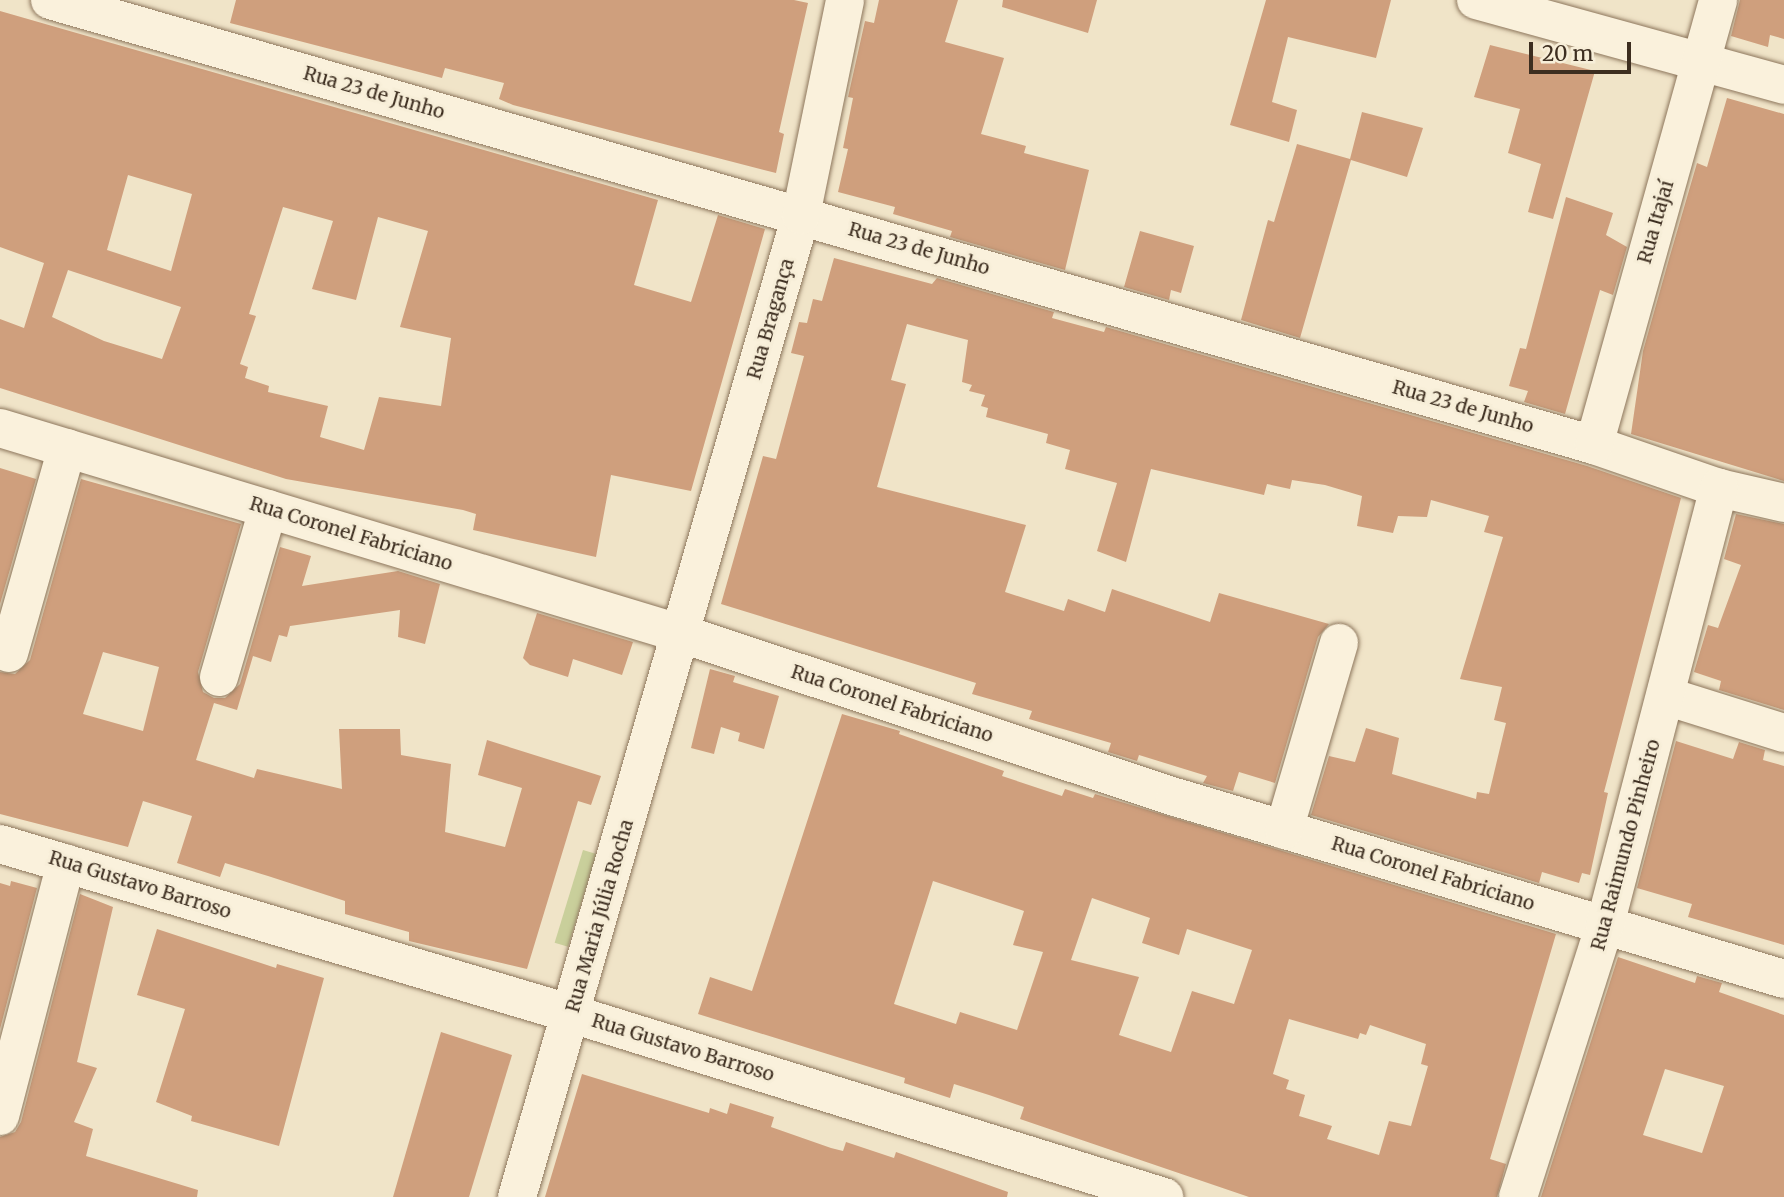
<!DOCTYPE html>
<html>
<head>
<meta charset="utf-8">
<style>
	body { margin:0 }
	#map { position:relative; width:1784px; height:1197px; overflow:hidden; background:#f0e4c8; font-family:Merriweather,serif }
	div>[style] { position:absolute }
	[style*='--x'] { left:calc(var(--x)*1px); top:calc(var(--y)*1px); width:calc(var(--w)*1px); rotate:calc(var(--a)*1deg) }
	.green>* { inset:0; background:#c9cf9b; transform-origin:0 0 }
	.building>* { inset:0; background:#cf9f7d }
	.roads { filter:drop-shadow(0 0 2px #8d765c) drop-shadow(0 0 2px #8d765c) }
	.minor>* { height:38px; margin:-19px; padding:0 19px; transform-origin:19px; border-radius:19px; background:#faf1dc }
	span { translate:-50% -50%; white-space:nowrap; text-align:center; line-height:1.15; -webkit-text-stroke:6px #f7eed8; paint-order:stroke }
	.street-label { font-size:19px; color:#3d2e20 }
	.scale { position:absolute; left:1529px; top:42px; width:102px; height:32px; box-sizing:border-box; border:4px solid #3d2e20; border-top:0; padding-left:9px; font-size:21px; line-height:24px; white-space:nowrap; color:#3d2e20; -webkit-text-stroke:5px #f7eed8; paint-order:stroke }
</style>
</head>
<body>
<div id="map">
	<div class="green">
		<div style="left:583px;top:850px;width:14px;height:97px;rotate:17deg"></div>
	</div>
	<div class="building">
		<div style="clip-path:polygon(236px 0,794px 0,808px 3px,779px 132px,784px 134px,776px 173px,513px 105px,499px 99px,504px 83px,445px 68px,442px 78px,230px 23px)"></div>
		<div style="clip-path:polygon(879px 0,958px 0,945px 42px,1004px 58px,981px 134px,1026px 146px,1024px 153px,1089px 170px,1065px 270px,950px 237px,952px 231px,893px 214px,895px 207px,838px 192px,848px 149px,843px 148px,853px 98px,848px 97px,865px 21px,874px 23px)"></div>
		<div style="clip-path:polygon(1003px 0,1097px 0,1088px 33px,1002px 7px)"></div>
		<div style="clip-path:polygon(1266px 0,1391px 0,1376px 58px,1288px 37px,1272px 102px,1297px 110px,1289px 142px,1230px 125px)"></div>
		<div style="clip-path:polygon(1740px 0,1784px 0,1784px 39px,1770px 35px,1768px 47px,1731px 36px)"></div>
		<div style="clip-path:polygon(evenodd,0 11px,658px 200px,634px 285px,691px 302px,718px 215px,765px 229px,691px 491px,611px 475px,596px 557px,473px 530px,476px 514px,463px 510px,286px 479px,0 388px,0 319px,24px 328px,44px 263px,0 247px,0 11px,128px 175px,192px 194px,171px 271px,107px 250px,128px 175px,0 11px,283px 207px,333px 221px,312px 289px,356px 300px,378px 217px,428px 231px,400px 327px,451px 338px,441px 406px,379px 397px,364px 450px,320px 437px,328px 406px,268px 392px,269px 386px,245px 378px,248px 367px,240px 364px,256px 316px,249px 314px,283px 207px,0 11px,68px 270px,181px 307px,162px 359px,104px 341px,52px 317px,68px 270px)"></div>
		<div style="clip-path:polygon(1490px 45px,1595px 71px,1553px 219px,1528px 212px,1541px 164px,1508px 153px,1520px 109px,1474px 97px)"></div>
		<div style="clip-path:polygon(1727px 98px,1784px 114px,1784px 481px,1631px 434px,1643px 351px,1669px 259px,1697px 163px,1707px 167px)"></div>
		<div style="clip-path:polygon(1362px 112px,1423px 128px,1407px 177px,1351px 160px,1300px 338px,1241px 320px,1268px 220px,1274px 222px,1297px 144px,1350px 159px)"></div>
		<div style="clip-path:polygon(1566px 197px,1613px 213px,1606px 235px,1627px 247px,1613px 295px,1600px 290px,1565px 414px,1524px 402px,1528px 391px,1509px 386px,1520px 348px,1526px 349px)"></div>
		<div style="clip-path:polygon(1140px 231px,1194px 246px,1181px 293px,1171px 290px,1169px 300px,1124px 287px)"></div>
		<div style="clip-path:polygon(834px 258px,932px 284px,937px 278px,1054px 312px,1052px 318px,1104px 332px,1106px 327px,1587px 466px,1681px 498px,1604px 792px,1608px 793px,1590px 875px,1582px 873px,1579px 883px,1542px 872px,1539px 883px,1311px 815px,1329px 756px,1355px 762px,1366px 728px,1399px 738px,1392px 774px,1476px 799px,1477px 792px,1489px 794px,1506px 723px,1494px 720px,1502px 687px,1460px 679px,1503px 537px,1484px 532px,1489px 516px,1431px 500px,1427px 517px,1398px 516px,1393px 533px,1357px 526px,1362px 496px,1325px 485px,1292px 480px,1290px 489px,1267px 484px,1264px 495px,1151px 469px,1126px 562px,1097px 551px,1117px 483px,1065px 469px,1070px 450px,1046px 443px,1048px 434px,986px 417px,988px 408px,981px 406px,985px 395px,969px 391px,972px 385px,962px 382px,968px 340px,907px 324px,891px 380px,906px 384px,877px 487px,1026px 525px,1005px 592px,1064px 611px,1068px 599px,1105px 612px,1112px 589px,1210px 622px,1219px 593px,1329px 624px,1318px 637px,1275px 783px,1239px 772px,1233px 791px,1203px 783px,1207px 776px,1139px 755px,1137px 761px,1108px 752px,1111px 743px,1029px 719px,1032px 711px,972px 694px,976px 683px,721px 604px,763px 456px,776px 459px,804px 356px,791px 353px,799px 322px,807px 323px,813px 299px,822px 301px)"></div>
		<div style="clip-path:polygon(0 468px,36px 479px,0 604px)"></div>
		<div style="clip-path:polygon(evenodd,81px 479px,241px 524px,198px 672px,203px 692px,214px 698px,225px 698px,240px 684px,280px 547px,311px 556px,302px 586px,398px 571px,440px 584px,425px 644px,398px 637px,400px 610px,290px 626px,287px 637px,279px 635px,271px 662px,253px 656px,237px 710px,214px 703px,196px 760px,254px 778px,257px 769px,342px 789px,339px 729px,400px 729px,401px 755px,451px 764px,445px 832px,505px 847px,522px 788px,478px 775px,487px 740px,601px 776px,591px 805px,578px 801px,527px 969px,409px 941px,409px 932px,345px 914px,345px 901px,268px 876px,225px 863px,220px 877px,177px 863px,192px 816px,143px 801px,128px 847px,0 814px,0 672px,15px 674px,30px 660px,81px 479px,103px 652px,159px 667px,143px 731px,83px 714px,103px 652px)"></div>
		<div style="clip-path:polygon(1736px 514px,1784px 524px,1784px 710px,1719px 690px,1721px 681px,1694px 672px,1708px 625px,1718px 628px,1741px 565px,1724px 559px)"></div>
		<div style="clip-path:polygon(537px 613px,633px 642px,622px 675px,573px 659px,568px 677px,530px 665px,523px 658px)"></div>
		<div style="clip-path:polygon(710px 669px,735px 676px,733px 682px,779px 696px,764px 749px,738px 741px,740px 733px,721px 727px,714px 754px,691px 748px)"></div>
		<div style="clip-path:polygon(evenodd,842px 714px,900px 731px,899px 734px,1004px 771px,1002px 776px,1062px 796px,1065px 789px,1093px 798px,1095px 794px,1556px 934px,1490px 1159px,1506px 1164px,1497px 1197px,1249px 1197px,1020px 1119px,1024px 1107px,989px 1095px,954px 1084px,950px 1098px,904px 1083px,905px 1078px,698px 1014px,710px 977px,752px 991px,842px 714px,933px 881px,1024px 911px,1013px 945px,1043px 952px,1017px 1030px,960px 1012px,956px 1024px,894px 1004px,933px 881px,842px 714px,1092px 898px,1150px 918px,1142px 943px,1179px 955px,1187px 929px,1252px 950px,1234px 1004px,1192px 991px,1171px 1052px,1119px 1035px,1139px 977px,1071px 960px,1092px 898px,842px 714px,1289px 1019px,1358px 1039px,1360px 1033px,1366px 1035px,1370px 1025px,1426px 1044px,1421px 1064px,1428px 1066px,1411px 1126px,1389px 1121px,1379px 1155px,1327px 1139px,1332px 1126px,1299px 1116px,1305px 1095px,1286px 1089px,1289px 1080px,1273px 1074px,1289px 1019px)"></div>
		<div style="clip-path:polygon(1676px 741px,1733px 759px,1739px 742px,1765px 750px,1763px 760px,1784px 766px,1784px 945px,1688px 917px,1692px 904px,1637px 888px)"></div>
		<div style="clip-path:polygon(11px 881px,37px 888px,0 1029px,0 883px,10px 886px)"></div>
		<div style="clip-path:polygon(80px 894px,113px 907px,77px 1062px,97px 1068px,74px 1122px,93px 1129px,86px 1156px,198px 1190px,197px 1197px,0 1197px,0 1137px,15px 1132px,21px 1122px)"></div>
		<div style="clip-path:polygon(157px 929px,276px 968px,277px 964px,324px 978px,279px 1146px,191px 1121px,192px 1116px,156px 1102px,185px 1009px,137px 995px)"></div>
		<div style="clip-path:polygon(evenodd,1618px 957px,1695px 983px,1697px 976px,1722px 983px,1719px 992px,1784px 1015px,1784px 1197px,1541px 1197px,1618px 957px,1665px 1069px,1724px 1086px,1702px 1153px,1643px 1135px,1665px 1069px)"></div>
		<div style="clip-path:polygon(441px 1032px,512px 1055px,469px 1197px,393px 1197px)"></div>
		<div style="clip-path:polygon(582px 1074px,709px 1113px,710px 1108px,727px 1114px,730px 1103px,774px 1117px,771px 1127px,831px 1148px,843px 1151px,846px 1142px,894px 1158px,896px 1152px,1008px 1192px,1007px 1197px,545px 1197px)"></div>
	</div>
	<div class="roads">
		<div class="minor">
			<div style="--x:50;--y:0;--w:1607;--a:16.08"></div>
			<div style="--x:1594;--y:445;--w:132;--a:19"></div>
			<div style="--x:1719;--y:488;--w:67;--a:13"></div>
			<div style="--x:1476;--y:0;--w:320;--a:15.4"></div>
			<div style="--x:0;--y:428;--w:712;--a:16.81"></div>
			<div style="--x:682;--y:634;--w:519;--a:18.3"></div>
			<div style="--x:1175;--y:797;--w:636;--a:16.64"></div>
			<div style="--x:1594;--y:445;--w:462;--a:-74.4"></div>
			<div style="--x:9;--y:653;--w:213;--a:-74.2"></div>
			<div style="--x:219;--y:677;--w:175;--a:-73.7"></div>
			<div style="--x:1666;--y:696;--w:124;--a:17.4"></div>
			<div style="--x:1284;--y:830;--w:195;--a:-73.6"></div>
			<div style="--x:0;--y:844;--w:597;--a:16.55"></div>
			<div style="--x:572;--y:1014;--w:620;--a:17.18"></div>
			<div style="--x:0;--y:1116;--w:261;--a:-75.4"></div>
			<div style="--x:517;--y:1197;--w:1022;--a:-73.87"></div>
			<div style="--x:801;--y:215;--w:219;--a:-78.4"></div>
			<div style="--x:1518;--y:1197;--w:286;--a:-72.3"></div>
			<div style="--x:1605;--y:925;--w:452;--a:-75.4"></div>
		</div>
	</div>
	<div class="street-label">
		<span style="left:374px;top:93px;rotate:16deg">Rua 23 de Junho</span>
		<span style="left:1656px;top:222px;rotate:-74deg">Rua Itajaí</span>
		<span style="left:919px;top:249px;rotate:16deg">Rua 23 de Junho</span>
		<span style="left:771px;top:319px;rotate:-74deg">Rua Bragança</span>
		<span style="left:1463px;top:407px;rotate:16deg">Rua 23 de Junho</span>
		<span style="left:351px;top:534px;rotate:17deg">Rua Coronel Fabriciano</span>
		<span style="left:892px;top:704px;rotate:18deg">Rua Coronel Fabriciano</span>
		<span style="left:1626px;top:845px;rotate:-75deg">Rua Raimundo Pinheiro</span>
		<span style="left:1433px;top:874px;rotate:17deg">Rua Coronel Fabriciano</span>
		<span style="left:140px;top:885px;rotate:17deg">Rua Gustavo Barroso</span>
		<span style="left:600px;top:916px;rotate:-74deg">Rua Maria Júlia Rocha</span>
		<span style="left:683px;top:1048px;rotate:17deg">Rua Gustavo Barroso</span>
	</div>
	<div class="scale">20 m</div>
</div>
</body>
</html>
